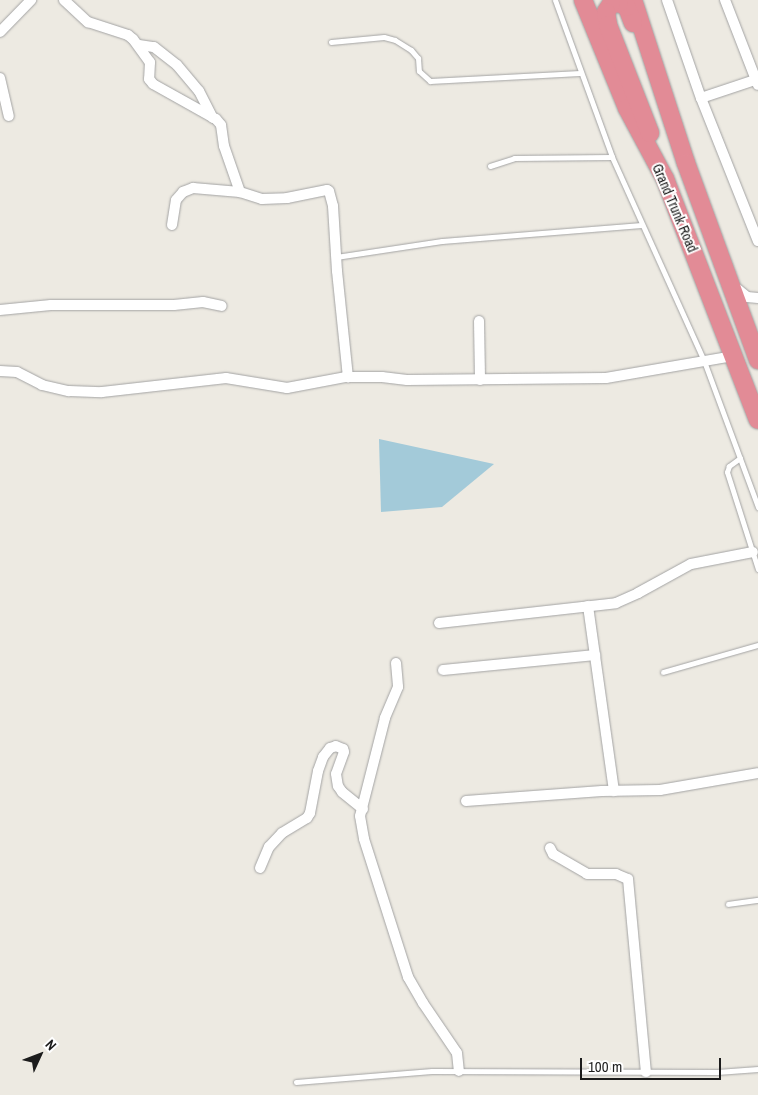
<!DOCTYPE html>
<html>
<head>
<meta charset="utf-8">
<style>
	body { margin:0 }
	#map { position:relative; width:758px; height:1095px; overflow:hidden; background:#edeae2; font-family:"Archivo Narrow",sans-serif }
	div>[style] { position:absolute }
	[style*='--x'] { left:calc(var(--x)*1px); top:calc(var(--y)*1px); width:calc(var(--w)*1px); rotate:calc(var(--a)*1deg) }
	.water>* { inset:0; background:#a3cad9 }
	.roads { filter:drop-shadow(0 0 1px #a3a3a3) drop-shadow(0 0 1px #a3a3a3) }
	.lane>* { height:5px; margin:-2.5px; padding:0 2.5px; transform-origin:2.5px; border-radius:2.5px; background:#fff }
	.street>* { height:10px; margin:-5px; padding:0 5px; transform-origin:5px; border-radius:5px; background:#fff }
	.highway>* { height:18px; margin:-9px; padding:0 9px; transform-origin:9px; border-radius:9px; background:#e28b96 }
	span { translate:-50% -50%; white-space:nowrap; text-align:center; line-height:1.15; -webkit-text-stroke:4px #fff; paint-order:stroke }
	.street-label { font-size:14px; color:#1c1c1c }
	.north { position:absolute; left:15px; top:1030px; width:50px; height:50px; -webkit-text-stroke:4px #fff; paint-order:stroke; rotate:47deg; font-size:14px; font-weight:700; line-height:20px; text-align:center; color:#1c1c1c }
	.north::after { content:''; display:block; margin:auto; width:18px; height:22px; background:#1c1c1c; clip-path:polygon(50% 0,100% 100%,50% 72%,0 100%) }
	.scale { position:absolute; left:580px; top:1058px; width:141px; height:22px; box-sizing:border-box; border:2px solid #1c1c1c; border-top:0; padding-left:6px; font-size:15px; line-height:18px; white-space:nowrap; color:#1c1c1c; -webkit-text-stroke:4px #fff; paint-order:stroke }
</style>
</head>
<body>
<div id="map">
	<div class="water">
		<div style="clip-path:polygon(379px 439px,494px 464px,442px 507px,381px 512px)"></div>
	</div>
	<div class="roads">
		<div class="lane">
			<div style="--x:555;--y:0;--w:167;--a:70"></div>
			<div style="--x:612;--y:157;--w:224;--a:65.7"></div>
			<div style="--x:704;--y:361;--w:156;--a:69.7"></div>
			<div style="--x:331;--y:42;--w:53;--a:-5.4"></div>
			<div style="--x:384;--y:37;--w:11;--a:15"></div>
			<div style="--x:395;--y:40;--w:19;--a:32"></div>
			<div style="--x:411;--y:50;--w:11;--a:49"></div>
			<div style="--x:418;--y:58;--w:13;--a:86"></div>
			<div style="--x:419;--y:71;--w:15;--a:42"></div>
			<div style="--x:430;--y:81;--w:150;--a:-3.1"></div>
			<div style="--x:490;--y:166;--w:25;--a:-18"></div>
			<div style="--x:514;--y:158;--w:98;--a:-0.6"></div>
			<div style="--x:336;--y:257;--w:107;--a:-8.6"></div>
			<div style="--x:442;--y:241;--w:200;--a:-4.6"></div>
			<div style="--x:740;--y:458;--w:14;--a:144"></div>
			<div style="--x:729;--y:466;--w:6;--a:108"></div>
			<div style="--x:727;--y:472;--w:102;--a:72.3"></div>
			<div style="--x:663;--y:672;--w:99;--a:-15.9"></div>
			<div style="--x:728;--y:904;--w:30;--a:-8"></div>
			<div style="--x:296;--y:1082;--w:136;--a:-4.6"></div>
			<div style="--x:432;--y:1071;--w:285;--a:0.2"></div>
			<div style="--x:717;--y:1072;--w:41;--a:-4.2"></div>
		</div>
		<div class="street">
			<div style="--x:64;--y:0;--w:33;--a:43"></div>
			<div style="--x:88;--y:22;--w:42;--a:18"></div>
			<div style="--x:128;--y:35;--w:6;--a:39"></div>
			<div style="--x:133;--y:39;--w:29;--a:54"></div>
			<div style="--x:150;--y:62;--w:17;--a:93"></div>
			<div style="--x:149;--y:79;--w:6;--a:51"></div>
			<div style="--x:153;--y:84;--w:72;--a:29.1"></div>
			<div style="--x:216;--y:119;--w:8;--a:50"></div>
			<div style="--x:221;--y:125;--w:21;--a:82"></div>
			<div style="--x:224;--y:146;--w:49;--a:70.8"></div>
			<div style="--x:240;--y:192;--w:23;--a:18"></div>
			<div style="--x:262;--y:199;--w:25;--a:-2"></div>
			<div style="--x:287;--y:198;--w:41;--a:-11.3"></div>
			<div style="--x:327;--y:190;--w:2;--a:27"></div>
			<div style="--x:329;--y:191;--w:16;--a:75"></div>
			<div style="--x:333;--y:206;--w:65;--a:86.5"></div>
			<div style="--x:337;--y:271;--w:107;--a:84.1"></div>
			<div style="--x:667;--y:0;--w:104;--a:70.9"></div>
			<div style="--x:701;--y:98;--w:154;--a:68.3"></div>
			<div style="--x:725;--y:0;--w:91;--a:68.8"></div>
			<div style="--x:0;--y:32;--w:45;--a:-45.9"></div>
			<div style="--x:139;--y:45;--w:15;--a:8"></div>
			<div style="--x:154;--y:47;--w:29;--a:38"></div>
			<div style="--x:177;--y:65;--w:34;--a:50"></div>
			<div style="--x:199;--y:91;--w:30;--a:63"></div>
			<div style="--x:0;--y:78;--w:39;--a:77"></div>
			<div style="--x:701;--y:98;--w:60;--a:-18.4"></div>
			<div style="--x:172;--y:225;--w:25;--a:-81"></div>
			<div style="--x:176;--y:200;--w:11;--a:-49"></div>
			<div style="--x:183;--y:192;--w:11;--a:-22"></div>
			<div style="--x:193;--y:188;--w:47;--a:4.9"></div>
			<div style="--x:734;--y:286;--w:17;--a:40"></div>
			<div style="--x:747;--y:297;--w:11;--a:5"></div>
			<div style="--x:0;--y:310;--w:51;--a:-5.6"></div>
			<div style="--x:51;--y:305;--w:123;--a:0"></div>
			<div style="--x:174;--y:305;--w:29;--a:-6"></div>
			<div style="--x:203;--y:302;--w:19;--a:12"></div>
			<div style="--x:479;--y:321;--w:59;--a:89"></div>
			<div style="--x:0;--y:371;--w:17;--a:3"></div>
			<div style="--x:17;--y:372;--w:28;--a:27"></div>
			<div style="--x:42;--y:385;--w:28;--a:13"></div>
			<div style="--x:69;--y:391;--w:33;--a:2"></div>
			<div style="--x:102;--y:392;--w:125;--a:-6.4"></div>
			<div style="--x:226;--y:378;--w:62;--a:9.3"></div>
			<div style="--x:287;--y:388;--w:59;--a:-10.7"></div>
			<div style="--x:345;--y:377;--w:37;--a:0"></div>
			<div style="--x:382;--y:377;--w:25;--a:7"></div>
			<div style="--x:407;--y:380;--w:199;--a:-0.6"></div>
			<div style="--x:606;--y:378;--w:130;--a:-9.8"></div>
			<div style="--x:588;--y:606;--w:187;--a:82"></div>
			<div style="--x:439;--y:623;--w:178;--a:-6.4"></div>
			<div style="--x:616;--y:603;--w:24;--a:-24"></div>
			<div style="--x:638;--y:593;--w:60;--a:-28.7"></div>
			<div style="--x:691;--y:564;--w:63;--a:-11"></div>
			<div style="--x:396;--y:663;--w:24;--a:85"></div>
			<div style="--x:398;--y:687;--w:34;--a:113"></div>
			<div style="--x:385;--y:718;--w:101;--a:104.3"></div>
			<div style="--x:360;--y:816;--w:23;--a:80"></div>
			<div style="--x:364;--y:839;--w:145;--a:72.3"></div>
			<div style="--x:408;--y:977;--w:30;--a:60"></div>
			<div style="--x:423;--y:1003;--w:60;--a:55.8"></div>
			<div style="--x:457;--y:1053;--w:18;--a:84"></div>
			<div style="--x:443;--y:670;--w:153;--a:-5.6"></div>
			<div style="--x:466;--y:801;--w:136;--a:-4.2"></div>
			<div style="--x:602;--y:791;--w:58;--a:-1"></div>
			<div style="--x:660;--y:790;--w:99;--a:-9.8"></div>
			<div style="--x:550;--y:848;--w:7;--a:63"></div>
			<div style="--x:553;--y:854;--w:39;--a:30"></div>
			<div style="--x:587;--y:874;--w:29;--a:0"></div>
			<div style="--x:616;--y:874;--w:13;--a:23"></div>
			<div style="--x:628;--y:879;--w:194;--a:84.7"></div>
			<div style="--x:260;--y:868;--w:23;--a:-67"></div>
			<div style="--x:269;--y:847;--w:19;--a:-47"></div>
			<div style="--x:282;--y:833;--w:29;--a:-31"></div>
			<div style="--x:307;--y:818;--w:6;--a:-59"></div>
			<div style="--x:310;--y:813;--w:43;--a:-79.2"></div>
			<div style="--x:318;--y:771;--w:15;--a:-70"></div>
			<div style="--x:323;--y:757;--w:11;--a:-52"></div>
			<div style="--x:330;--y:748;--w:6;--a:-18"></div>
			<div style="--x:336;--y:746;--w:8;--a:23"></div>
			<div style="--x:343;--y:749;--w:3;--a:72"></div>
			<div style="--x:344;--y:752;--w:23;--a:110"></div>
			<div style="--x:336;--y:774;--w:12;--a:81"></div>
			<div style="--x:338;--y:786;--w:7;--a:56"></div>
			<div style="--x:342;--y:792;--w:27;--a:39"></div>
		</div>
		<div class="highway">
			<div style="--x:583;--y:0;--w:117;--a:67.8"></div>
			<div style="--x:627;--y:108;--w:81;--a:61.8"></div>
			<div style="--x:665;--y:179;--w:258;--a:68.9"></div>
			<div style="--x:633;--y:0;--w:171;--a:72"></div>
			<div style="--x:686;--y:163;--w:210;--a:69.9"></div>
			<div style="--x:633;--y:23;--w:17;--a:-111"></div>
			<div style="--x:627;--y:7;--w:9;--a:-153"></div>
			<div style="--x:619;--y:3;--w:8;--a:173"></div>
			<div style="--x:611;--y:4;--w:9;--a:122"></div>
			<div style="--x:606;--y:12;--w:13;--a:81"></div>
			<div style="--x:608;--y:25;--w:116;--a:68.7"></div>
		</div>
	</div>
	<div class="street-label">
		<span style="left:675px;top:208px;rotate:67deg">Grand Trunk Road</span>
	</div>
	<div class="north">N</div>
	<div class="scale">100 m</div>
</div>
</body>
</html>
